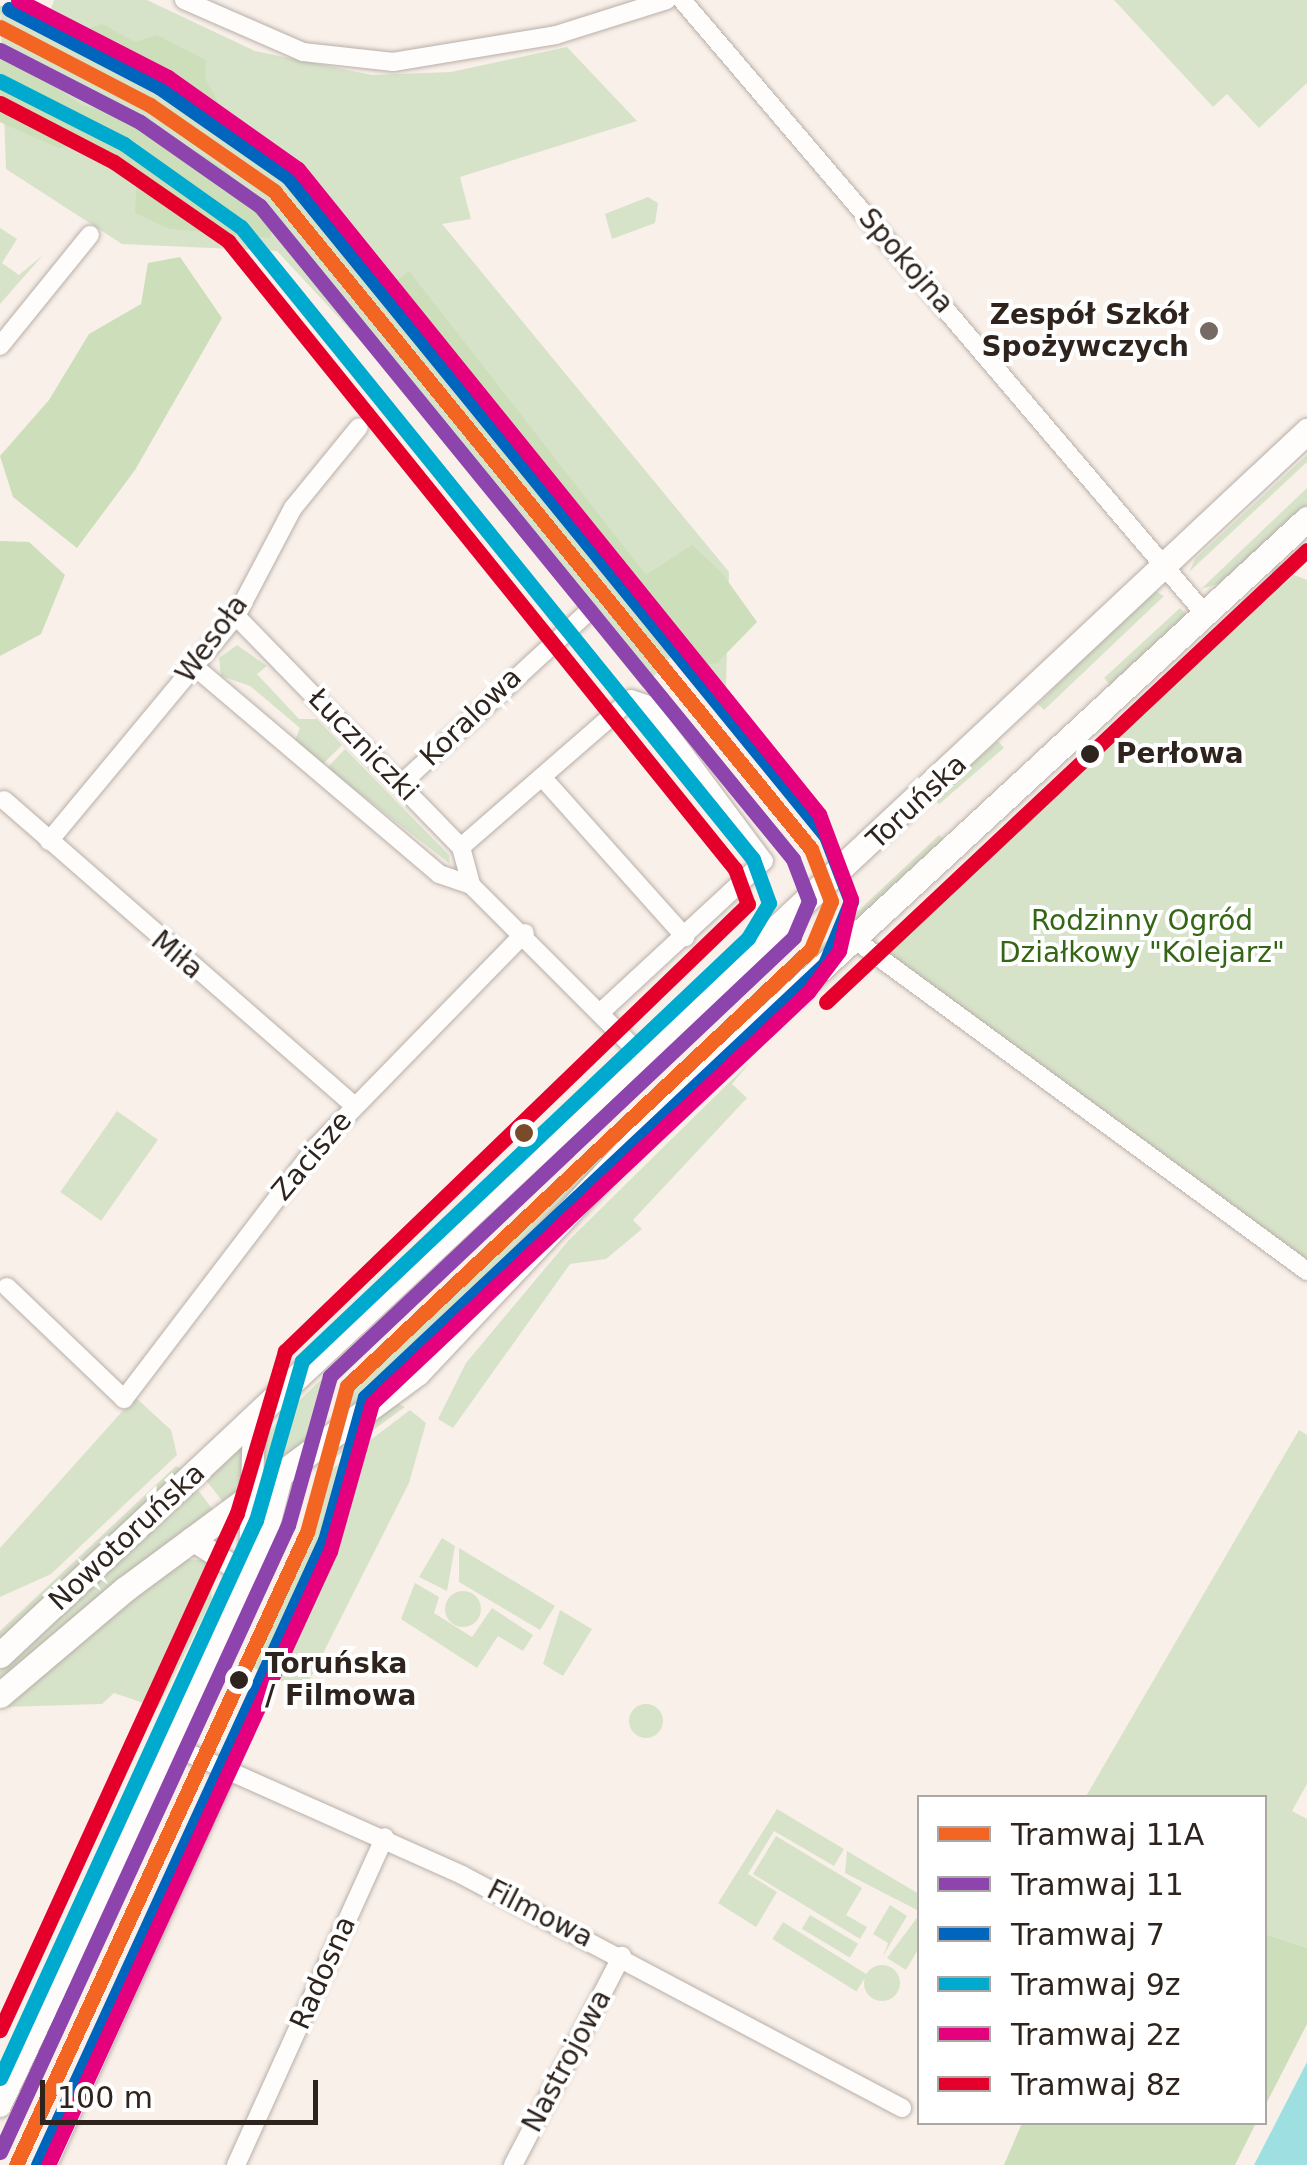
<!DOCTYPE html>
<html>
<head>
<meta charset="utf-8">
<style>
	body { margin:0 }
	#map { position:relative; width:1307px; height:2165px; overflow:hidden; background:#f9f0e9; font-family:"DejaVu Sans",sans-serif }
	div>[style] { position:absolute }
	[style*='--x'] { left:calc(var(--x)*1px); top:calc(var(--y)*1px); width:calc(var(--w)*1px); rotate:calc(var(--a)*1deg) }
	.green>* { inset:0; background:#d7e3c9; transform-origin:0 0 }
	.round { border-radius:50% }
	.forest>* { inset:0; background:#ccdeba }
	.water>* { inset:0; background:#9ee0e1 }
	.roads { filter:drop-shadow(0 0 2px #b8afa9) drop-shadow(0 0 2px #b8afa9) }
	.minor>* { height:18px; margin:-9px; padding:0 9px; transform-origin:9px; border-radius:9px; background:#fefdfc }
	.tertiary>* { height:22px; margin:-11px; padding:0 11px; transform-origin:11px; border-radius:11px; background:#fefdfc }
	.secondary>* { height:25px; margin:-12.5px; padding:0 12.5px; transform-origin:12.5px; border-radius:12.5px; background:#fefdfc }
	.tram-1>* { height:15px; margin:-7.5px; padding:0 7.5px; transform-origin:7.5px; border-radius:7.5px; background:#f26522 }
	.tram-2>* { height:15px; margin:-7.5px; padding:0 7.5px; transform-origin:7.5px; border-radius:7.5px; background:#8e44ad }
	.tram-3>* { height:15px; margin:-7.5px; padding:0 7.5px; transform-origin:7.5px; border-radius:7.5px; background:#0065bd }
	.tram-4>* { height:15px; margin:-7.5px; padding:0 7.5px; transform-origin:7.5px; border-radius:7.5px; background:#00a9ce }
	.tram-5>* { height:15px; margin:-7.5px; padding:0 7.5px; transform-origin:7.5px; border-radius:7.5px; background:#e5007d }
	.tram-6>* { height:15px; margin:-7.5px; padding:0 7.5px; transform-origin:7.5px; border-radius:7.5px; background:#e4002b }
	.dots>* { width:28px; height:28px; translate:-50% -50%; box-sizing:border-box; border:5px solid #fff; border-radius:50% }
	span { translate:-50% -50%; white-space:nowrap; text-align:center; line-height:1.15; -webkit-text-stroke:8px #fff; paint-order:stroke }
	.street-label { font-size:28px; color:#2e241d }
	.poi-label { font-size:28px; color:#2e241d; font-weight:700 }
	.right { translate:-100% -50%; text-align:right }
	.stop-label { font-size:28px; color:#2e241d; font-weight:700 }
	.left { translate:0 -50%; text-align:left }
	.park-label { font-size:28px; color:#356615 }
	.legend { position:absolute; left:917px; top:1795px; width:350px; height:330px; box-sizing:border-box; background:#fff; border:2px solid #aba7a5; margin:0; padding:12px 18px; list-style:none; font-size:30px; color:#2e241d }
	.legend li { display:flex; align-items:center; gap:20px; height:50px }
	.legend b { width:50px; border:2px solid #aba7a5 }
	.scale { position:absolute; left:40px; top:2080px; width:278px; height:45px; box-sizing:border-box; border:5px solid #2e241d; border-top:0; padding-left:12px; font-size:30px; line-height:35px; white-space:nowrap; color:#2e241d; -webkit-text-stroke:8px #fff; paint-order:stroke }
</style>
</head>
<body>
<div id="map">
	<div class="green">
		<div style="clip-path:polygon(54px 0,147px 0,255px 51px,372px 75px,451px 72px,567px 47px,637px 121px,460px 177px,471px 219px,442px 224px,729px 572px,726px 688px,707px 699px,672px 656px,643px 688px,396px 379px,277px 251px,122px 244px,6px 169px,0 6px,51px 9px)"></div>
		<div style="clip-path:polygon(1114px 0,1307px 0,1307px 83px,1259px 128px,1227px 94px,1213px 107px)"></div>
		<div style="clip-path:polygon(648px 197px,658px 203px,655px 223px,612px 239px,605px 214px)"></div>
		<div style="clip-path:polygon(0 228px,17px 239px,2px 263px,19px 275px,43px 255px,0 304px)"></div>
		<div style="clip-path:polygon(1307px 455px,1307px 462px,1189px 572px,1195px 559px)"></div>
		<div style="clip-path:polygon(1307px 488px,1307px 505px,1225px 582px,1201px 589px)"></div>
		<div style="left:1272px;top:565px;width:10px;height:311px"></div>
		<div style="clip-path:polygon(1294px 575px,1307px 580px,1307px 1263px,877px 950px)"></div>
		<div style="clip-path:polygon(1152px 589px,1164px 596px,1044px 710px,1038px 704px)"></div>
		<div style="clip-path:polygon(1180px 608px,1187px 615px,1112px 687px,1104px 678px)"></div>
		<div style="clip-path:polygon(237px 645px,267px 666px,257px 674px,299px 719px,317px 719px,342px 745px,323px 764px,295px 740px,300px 728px,250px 686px,221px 676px,219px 658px)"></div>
		<div style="left:998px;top:741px;width:9px;height:86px;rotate:49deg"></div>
		<div style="clip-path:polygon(345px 749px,449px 855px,450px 864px,327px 768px)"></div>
		<div style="clip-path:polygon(939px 835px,946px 842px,793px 982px,788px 977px)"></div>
		<div style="clip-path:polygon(724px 1035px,729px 1041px,600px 1162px,438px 1339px,335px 1426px,366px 1369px)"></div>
		<div style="clip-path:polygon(751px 1061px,732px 1084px,747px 1098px,633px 1220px,642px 1229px,606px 1259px,570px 1264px,453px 1428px,438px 1419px,466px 1363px,568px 1241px)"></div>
		<div style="clip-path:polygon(602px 1110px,610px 1118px,344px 1366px,313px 1441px,274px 1465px,264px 1460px,263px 1440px,278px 1421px)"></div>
		<div style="left:117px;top:1111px;width:50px;height:99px;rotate:35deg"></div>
		<div style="clip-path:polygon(135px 1397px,171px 1430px,177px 1455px,51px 1574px,0 1597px,0 1548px)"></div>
		<div style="clip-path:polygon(397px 1403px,405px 1407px,329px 1462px,335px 1450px)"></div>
		<div style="clip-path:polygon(410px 1410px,426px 1423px,409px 1483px,304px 1691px,252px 1667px,316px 1522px,327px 1473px)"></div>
		<div style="clip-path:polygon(1299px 1430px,1307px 1435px,1307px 1784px,1292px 1811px,1307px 1819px,1307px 1948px,1265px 1934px,1264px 1798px,1085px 1798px)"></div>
		<div style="clip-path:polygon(244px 1441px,245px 1486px,223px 1502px,205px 1479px)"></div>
		<div style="clip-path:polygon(176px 1466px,182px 1469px,0 1643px,0 1631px)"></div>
		<div style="clip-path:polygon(195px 1486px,213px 1510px,0 1683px,0 1671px)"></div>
		<div style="clip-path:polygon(442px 1538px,455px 1546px,447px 1591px,419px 1577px)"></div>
		<div style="clip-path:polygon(459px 1548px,555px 1606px,540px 1630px,459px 1582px)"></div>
		<div style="clip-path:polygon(180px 1559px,208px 1560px,212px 1599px,158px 1708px,114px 1693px,102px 1704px,4px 1707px)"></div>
		<div style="clip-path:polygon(415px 1583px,439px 1597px,434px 1613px,472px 1637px,492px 1608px,533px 1635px,523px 1651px,498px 1636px,477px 1668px,401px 1619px)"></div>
		<div class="round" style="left:445px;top:1591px;width:36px;height:36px"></div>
		<div style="clip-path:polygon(560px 1610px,592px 1629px,563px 1676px,543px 1664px)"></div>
		<div class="round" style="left:629px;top:1704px;width:34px;height:34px"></div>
		<div style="clip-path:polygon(777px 1809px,844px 1849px,834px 1866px,774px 1831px,748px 1874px,777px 1892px,756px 1927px,718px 1903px)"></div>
		<div style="clip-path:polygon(776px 1836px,862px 1888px,846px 1915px,867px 1927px,860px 1939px,753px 1874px)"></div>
		<div style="clip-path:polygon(847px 1851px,919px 1894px,919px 1911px,845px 1873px)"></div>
		<div style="clip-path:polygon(890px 1905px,907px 1916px,883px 1956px,888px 1943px,873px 1934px)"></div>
		<div style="left:810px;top:1915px;width:56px;height:16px;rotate:31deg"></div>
		<div style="clip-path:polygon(919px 1915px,919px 1948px,906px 1970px,887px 1958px)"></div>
		<div style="left:783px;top:1922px;width:99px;height:20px;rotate:32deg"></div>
		<div class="round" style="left:864px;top:1965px;width:36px;height:36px"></div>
	</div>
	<div class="forest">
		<div style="clip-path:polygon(38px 5px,79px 32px,102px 24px,135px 42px,157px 35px,206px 60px,205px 78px,239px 141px,230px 146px,117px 67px,0 13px,0 6px)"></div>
		<div style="clip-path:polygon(0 50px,82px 105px,155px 125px,227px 171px,272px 220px,271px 238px,170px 229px,135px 213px,137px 175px,116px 155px,86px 143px,58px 148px,0 122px)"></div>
		<div style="clip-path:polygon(180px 257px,222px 318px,135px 470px,77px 548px,13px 497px,0 456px,49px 400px,89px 334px,141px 304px,148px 263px)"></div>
		<div style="clip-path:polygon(409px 271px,646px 575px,692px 545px,722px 573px,757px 622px,717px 663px,683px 668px,606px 575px,384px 291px)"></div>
		<div style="clip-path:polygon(0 541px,29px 542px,65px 575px,41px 634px,0 656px)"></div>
		<div style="clip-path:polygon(1265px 1934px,1307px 1948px,1307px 2024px,1265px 2106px)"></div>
		<div style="clip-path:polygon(1022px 2123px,1022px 2122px,1256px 2123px,1235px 2165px,1004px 2165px)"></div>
	</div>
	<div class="water">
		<div style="clip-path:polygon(1307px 2062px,1307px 2165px,1254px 2165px)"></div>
	</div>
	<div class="roads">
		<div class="minor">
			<div style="--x:184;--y:0;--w:130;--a:23.6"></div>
			<div style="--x:303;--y:52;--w:91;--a:6.3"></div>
			<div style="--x:393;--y:62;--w:165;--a:-9.4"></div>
			<div style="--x:556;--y:35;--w:116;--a:-17.5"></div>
			<div style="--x:682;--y:0;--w:807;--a:49.58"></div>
			<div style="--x:0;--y:346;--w:143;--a:-51"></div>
			<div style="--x:236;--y:616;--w:322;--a:45.8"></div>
			<div style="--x:461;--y:847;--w:39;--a:75"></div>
			<div style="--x:195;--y:667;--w:320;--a:40.3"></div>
			<div style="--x:439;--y:874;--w:34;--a:19"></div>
			<div style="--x:471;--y:885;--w:243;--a:45"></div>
			<div style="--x:542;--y:777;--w:215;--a:48.2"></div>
			<div style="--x:402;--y:783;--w:251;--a:-42.6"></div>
			<div style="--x:4;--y:800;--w:464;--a:41.1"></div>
			<div style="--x:49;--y:841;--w:293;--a:-50.3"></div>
			<div style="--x:236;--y:616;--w:122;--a:-62.2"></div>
			<div style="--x:293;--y:508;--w:104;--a:-50.8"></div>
			<div style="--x:461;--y:847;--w:225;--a:-41"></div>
			<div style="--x:631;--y:699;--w:18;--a:19"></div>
			<div style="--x:648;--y:705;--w:194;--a:53.4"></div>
			<div style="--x:764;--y:861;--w:221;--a:137.2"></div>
			<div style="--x:854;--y:939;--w:562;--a:36.24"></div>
			<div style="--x:7;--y:1287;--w:162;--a:43.7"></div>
			<div style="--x:124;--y:1399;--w:317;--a:-52.7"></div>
			<div style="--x:316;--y:1147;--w:299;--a:-45.7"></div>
			<div style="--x:166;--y:1743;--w:324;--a:24"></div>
			<div style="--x:462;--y:1875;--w:498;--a:27.9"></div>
			<div style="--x:48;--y:2165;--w:434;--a:-65.5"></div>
			<div style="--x:236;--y:2165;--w:360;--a:-65.6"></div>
			<div style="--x:513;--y:2165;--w:236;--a:-62.5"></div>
		</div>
		<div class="tertiary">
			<div style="--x:191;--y:1539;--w:68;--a:33"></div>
			<div style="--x:250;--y:1562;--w:143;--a:-88.4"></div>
			<div style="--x:0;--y:2106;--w:610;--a:-64.65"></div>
			<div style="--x:261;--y:1555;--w:83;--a:-75.3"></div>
		</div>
		<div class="secondary">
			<div style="--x:0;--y:1655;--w:1791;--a:-43.12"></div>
			<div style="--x:0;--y:1695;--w:164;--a:-40.3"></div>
			<div style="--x:125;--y:1589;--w:363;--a:-36.5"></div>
			<div style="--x:417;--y:1373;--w:328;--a:-46.7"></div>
			<div style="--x:642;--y:1134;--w:906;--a:-42.76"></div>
		</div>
	</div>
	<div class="tram-1">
		<div style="--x:0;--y:27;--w:169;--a:27.5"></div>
		<div style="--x:150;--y:105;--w:151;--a:34.7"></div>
		<div style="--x:274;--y:191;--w:849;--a:50.78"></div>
		<div style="--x:811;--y:849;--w:56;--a:69"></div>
		<div style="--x:831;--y:901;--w:52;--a:112.6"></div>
		<div style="--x:811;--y:949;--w:637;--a:136.72"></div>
		<div style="--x:347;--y:1386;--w:151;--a:105.3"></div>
		<div style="--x:307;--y:1532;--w:697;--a:114.69"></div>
	</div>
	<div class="tram-2">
		<div style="--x:0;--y:50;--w:157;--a:27.2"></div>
		<div style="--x:140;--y:122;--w:146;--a:35"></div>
		<div style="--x:260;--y:206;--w:843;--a:50.78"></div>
		<div style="--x:793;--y:859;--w:45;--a:69.1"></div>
		<div style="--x:809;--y:901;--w:39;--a:113"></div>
		<div style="--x:794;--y:937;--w:639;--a:136.59"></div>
		<div style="--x:330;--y:1376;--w:155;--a:105.7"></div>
		<div style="--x:288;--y:1525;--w:690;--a:114.67"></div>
	</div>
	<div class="tram-3">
		<div style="--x:9;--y:9;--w:169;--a:27.5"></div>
		<div style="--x:159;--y:87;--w:157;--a:34.9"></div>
		<div style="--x:288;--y:177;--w:851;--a:50.77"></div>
		<div style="--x:826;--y:836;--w:70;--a:69"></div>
		<div style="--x:851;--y:901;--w:68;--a:112.4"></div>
		<div style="--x:825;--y:964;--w:632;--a:136.73"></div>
		<div style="--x:365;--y:1397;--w:148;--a:105.6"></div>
		<div style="--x:325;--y:1540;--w:688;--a:114.66"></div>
	</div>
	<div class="tram-4">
		<div style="--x:0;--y:81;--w:139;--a:26.9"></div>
		<div style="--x:124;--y:144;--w:143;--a:35.4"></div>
		<div style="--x:241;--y:227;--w:813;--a:50.99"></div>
		<div style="--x:753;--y:859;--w:47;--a:70"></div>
		<div style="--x:769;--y:903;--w:41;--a:121"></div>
		<div style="--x:748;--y:938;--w:615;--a:136.52"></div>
		<div style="--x:302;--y:1361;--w:166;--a:106.1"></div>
		<div style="--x:256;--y:1520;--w:614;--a:114.64"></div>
	</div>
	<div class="tram-5">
		<div style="--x:18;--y:0;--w:169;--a:27.2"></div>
		<div style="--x:168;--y:77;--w:159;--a:35.3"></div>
		<div style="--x:298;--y:169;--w:829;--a:51.07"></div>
		<div style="--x:819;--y:814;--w:91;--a:69.4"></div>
		<div style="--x:851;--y:899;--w:53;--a:103"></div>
		<div style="--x:839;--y:951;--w:51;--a:127.1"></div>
		<div style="--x:808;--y:992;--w:599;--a:136.69"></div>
		<div style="--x:372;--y:1403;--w:154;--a:105.8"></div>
		<div style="--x:330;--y:1551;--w:676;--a:114.67"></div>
	</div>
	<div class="tram-6">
		<div style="--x:0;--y:103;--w:128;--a:27.4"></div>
		<div style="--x:114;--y:162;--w:139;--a:34.7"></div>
		<div style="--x:228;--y:241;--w:807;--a:51.09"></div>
		<div style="--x:735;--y:869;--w:37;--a:70"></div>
		<div style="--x:748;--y:904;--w:644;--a:136.01"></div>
		<div style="--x:285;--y:1351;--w:169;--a:106.5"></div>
		<div style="--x:237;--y:1513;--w:569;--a:114.63"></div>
		<div style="--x:826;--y:1002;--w:660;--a:-43.22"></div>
	</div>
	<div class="dots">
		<div style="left:1209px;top:331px;background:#756b64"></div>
		<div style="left:1090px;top:754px;background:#2e241d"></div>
		<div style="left:524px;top:1133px;background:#7a4b2a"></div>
		<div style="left:239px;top:1680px;background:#2e241d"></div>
	</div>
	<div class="street-label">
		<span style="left:906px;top:261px;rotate:49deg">Spokojna</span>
		<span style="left:212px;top:639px;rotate:-54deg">Wesoła</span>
		<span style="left:471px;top:717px;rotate:-44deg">Koralowa</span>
		<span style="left:363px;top:745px;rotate:46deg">Łuczniczki</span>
		<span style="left:917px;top:802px;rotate:-43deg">Toruńska</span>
		<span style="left:177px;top:955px;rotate:40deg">Miła</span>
		<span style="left:312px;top:1156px;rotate:-50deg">Zacisze</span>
		<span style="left:127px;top:1537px;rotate:-43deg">Nowotoruńska</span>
		<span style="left:540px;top:1914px;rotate:27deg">Filmowa</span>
		<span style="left:323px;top:1973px;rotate:-66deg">Radosna</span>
		<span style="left:567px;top:2061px;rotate:-62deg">Nastrojowa</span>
	</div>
	<div class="poi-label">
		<span class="right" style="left:1189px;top:331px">Zespół Szkół<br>Spożywczych</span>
	</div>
	<div class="stop-label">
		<span class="left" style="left:1116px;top:754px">Perłowa</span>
		<span class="left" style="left:265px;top:1680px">Toruńska<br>/ Filmowa</span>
	</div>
	<div class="park-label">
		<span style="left:1142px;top:937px">Rodzinny Ogród<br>Działkowy "Kolejarz"</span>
	</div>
	<ul class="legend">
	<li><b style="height:12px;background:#f26522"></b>Tramwaj 11A</li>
	<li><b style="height:12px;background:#8e44ad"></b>Tramwaj 11</li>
	<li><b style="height:12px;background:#0065bd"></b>Tramwaj 7</li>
	<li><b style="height:12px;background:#00a9ce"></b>Tramwaj 9z</li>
	<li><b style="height:12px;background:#e5007d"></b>Tramwaj 2z</li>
	<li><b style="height:12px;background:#e4002b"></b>Tramwaj 8z</li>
	</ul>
	<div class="scale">100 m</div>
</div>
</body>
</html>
